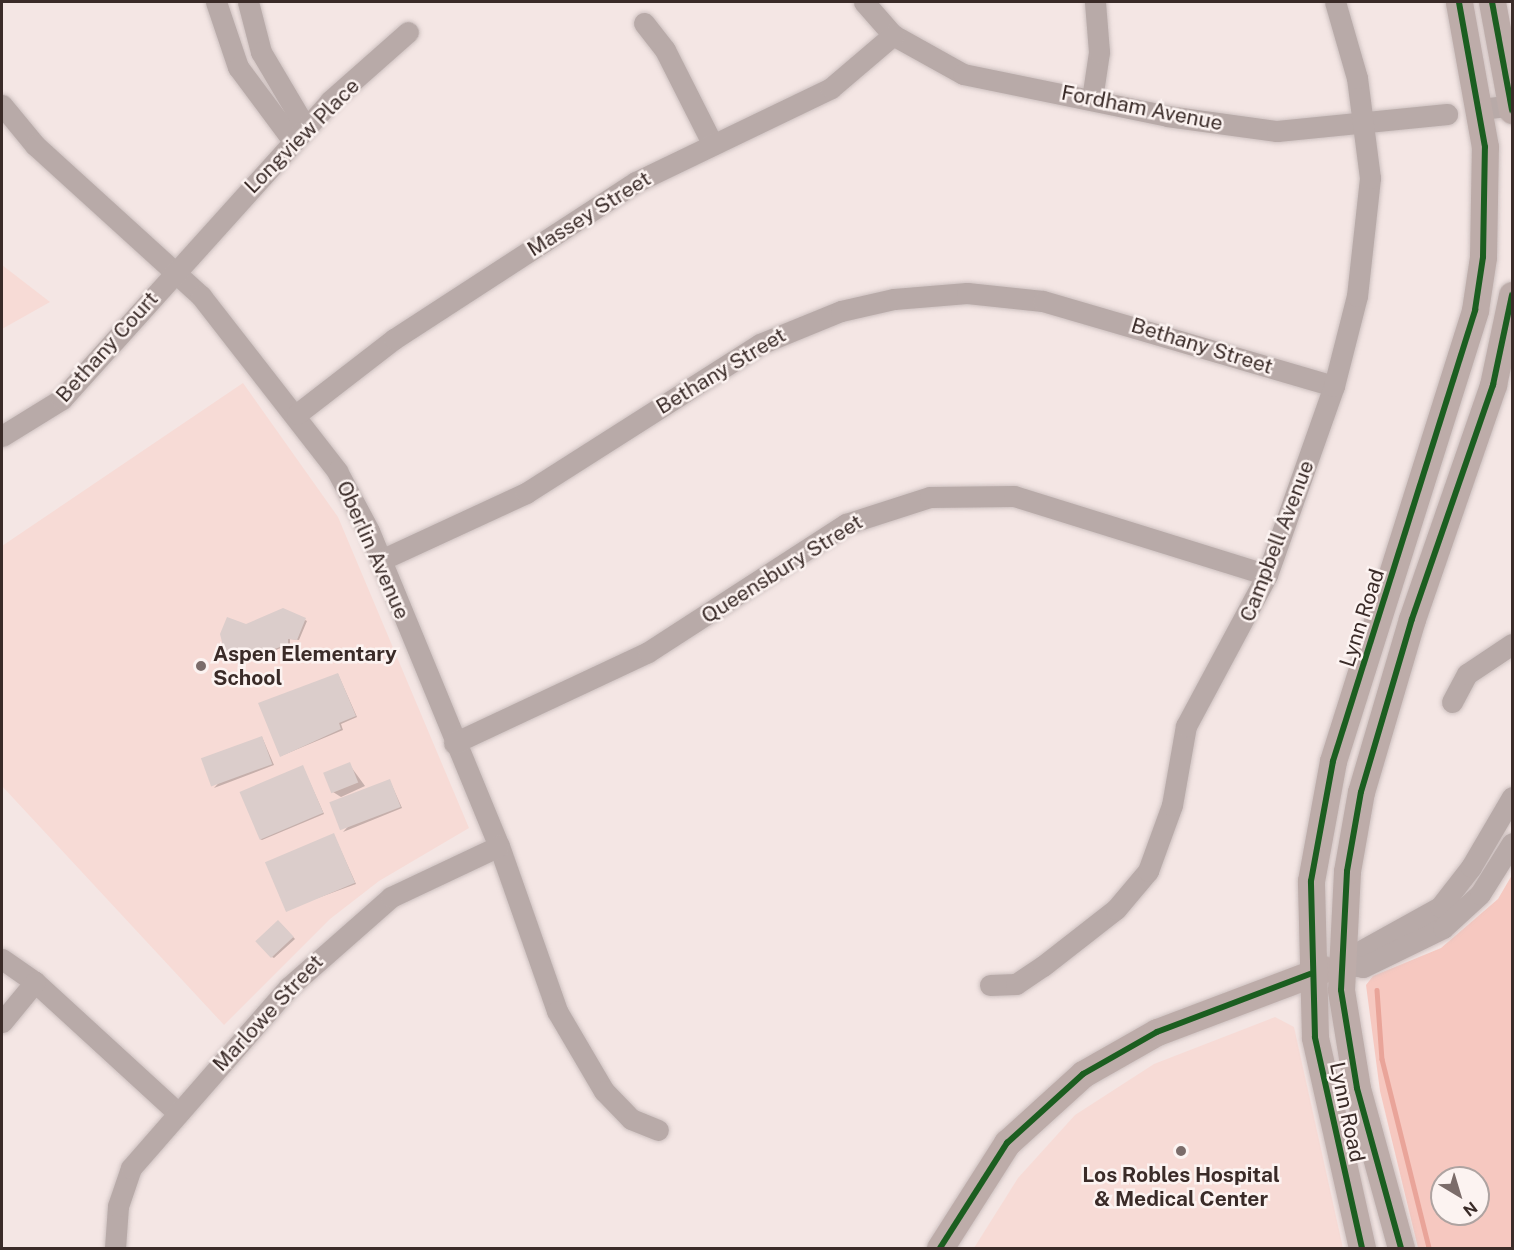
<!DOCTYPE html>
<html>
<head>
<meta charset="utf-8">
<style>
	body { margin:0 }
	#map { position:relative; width:1514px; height:1250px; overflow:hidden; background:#f4e6e4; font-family:"Public Sans",sans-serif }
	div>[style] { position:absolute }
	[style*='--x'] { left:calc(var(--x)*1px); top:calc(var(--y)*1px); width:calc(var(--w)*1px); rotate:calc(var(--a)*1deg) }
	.built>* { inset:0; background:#f7dbd6 }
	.green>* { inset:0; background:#f6c8c0 }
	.shadow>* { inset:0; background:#0003 }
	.stream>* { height:4.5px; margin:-2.25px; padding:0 2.25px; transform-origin:2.25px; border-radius:2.25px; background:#e9a499 }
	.building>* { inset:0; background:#dbcdcb; transform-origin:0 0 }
	.roads { filter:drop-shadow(0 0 2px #cdc1c0) drop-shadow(0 0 2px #cdc1c0) }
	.minor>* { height:21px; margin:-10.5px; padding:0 10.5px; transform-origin:10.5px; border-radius:10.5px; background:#b8aaa8 }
	.major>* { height:27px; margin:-13.5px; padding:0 13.5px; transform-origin:13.5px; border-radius:13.5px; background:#bdaca9 }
	.cycleway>* { height:6px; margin:-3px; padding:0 3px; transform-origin:3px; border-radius:3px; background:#1b5e20 }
	.dots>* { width:16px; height:16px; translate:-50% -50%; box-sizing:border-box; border:3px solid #fcf3f1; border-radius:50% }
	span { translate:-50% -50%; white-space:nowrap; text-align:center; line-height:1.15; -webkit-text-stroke:5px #fcf3f1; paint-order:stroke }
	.street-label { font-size:21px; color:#3a2b28 }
	.poi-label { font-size:21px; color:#3a2b28; font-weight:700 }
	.left { translate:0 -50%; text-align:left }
	.frame { position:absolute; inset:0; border:3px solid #3a2b28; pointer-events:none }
	.north { position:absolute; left:1430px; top:1166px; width:60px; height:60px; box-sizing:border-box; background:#fcf3f1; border:2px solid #aea3a1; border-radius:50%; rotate:142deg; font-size:16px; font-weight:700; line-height:24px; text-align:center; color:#3a2b28 }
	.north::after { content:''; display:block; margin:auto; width:21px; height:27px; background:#7b6c6a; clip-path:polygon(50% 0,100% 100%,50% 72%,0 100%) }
</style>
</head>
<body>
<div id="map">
	<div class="built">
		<div style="clip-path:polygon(2px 265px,50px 302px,2px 329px)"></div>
		<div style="clip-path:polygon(243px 383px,338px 517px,469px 828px,379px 881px,330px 919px,224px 1025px,2px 786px,2px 546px)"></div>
		<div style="clip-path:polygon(1275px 1017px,1294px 1027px,1343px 1248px,974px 1248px,1018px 1178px,1075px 1115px,1154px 1064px)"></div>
	</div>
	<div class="green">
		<div style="clip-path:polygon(evenodd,1512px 875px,1512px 1248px,1418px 1248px,1380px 1091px,1366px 985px,1373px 976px,1441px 948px,1498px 899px,1512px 875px,1442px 1178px,1478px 1178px,1478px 1214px,1442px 1214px,1442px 1178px)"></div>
	</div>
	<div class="shadow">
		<div style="clip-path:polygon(283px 609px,307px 621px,299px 640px,290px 639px,290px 644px,255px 659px,252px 650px,240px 659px,229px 652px,246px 626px)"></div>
		<div style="clip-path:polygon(338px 674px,357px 717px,341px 724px,343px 730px,281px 756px)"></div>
		<div style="clip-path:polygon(262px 737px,274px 765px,214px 788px)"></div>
		<div style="clip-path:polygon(349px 764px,365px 786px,341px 797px,333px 792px)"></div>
		<div style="clip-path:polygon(303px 767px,324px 814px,262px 840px,260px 839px)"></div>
		<div style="clip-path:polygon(390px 781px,402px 808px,343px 832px)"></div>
		<div style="clip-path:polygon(334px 835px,356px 884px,285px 910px)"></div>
		<div style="clip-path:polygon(280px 923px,295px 939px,274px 958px,272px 957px)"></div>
	</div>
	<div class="stream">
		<div style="--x:1377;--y:990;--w:69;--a:85.9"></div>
		<div style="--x:1382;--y:1059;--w:195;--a:76"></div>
	</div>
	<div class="building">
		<div style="clip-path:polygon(283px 608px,306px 618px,297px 640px,288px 639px,288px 644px,251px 658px,250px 649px,237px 659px,225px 654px,220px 634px,227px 617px,246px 624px)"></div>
		<div style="clip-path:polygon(338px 673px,356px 716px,339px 723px,341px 729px,280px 757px,258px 703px)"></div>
		<div style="left:262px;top:736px;width:30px;height:65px;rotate:70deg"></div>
		<div style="left:350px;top:762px;width:22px;height:29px;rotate:68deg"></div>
		<div style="left:303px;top:765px;width:52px;height:69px;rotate:67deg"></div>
		<div style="left:390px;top:779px;width:30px;height:65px;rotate:69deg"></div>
		<div style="left:334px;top:833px;width:54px;height:75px;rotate:67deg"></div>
		<div style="left:278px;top:920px;width:23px;height:31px;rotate:47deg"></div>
	</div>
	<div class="roads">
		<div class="minor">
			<div style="--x:216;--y:2;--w:69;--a:71.3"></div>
			<div style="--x:238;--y:67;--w:92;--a:53.4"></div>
			<div style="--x:248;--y:2;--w:52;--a:75.4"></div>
			<div style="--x:261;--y:52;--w:88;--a:59.4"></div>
			<div style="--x:864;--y:2;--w:44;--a:48.7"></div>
			<div style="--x:893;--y:35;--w:80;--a:29.1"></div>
			<div style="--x:963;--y:74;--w:208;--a:11.6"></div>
			<div style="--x:1167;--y:116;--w:111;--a:7.8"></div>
			<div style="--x:1277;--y:131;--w:171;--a:-5.7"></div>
			<div style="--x:644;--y:23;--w:34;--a:52"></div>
			<div style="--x:665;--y:50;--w:106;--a:63.2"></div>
			<div style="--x:1092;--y:99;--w:48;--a:-81.5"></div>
			<div style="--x:1099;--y:52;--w:50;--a:-94.6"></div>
			<div style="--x:2;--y:105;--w:52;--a:50.5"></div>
			<div style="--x:35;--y:145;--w:224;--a:42.3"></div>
			<div style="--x:201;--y:296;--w:222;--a:52.1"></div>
			<div style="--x:337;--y:471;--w:68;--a:61.9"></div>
			<div style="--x:369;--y:531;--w:341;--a:67.6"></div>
			<div style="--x:499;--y:846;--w:175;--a:70.6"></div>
			<div style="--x:557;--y:1011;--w:93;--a:59.6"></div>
			<div style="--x:604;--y:1091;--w:39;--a:46"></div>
			<div style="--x:631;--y:1119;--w:29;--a:22"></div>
			<div style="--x:1481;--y:109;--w:31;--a:-7"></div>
			<div style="--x:297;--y:414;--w:123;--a:-37.7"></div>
			<div style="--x:394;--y:339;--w:288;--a:-33"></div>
			<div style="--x:636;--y:182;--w:216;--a:-25.7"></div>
			<div style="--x:831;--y:88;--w:82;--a:-40.5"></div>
			<div style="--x:2;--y:436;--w:70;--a:-31.7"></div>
			<div style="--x:62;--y:399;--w:401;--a:-48"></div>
			<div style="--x:330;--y:101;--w:104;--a:-41.5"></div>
			<div style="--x:381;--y:560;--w:160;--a:-24.8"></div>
			<div style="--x:526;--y:493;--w:277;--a:-32.5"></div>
			<div style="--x:760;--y:344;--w:87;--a:-22.2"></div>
			<div style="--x:841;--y:311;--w:54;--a:-12.8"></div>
			<div style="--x:894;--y:299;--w:73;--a:-4.7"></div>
			<div style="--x:967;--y:293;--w:76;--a:6"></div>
			<div style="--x:1043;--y:301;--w:303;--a:16.3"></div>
			<div style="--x:1452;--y:702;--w:32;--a:-62"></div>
			<div style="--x:1467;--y:674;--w:54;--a:-33.7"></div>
			<div style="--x:454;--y:743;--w:214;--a:-25.1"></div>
			<div style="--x:648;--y:652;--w:236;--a:-32.9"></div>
			<div style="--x:846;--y:524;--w:88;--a:-17.8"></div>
			<div style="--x:930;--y:497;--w:84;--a:-0.7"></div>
			<div style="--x:1014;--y:496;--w:265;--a:17.3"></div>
			<div style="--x:2;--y:959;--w:40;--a:34.9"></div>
			<div style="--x:35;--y:982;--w:191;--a:42.5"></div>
			<div style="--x:1339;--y:963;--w:115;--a:-29"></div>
			<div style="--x:1440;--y:907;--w:51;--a:-52.2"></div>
			<div style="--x:1471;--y:867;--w:81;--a:-59.6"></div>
			<div style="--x:1339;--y:963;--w:24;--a:9"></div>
			<div style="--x:1363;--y:967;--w:89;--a:-26"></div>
			<div style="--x:1443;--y:928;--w:50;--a:-42.6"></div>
			<div style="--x:1480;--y:894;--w:60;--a:-57.9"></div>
			<div style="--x:990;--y:985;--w:26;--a:-2"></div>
			<div style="--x:1016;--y:984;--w:32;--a:-34"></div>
			<div style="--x:1043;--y:966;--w:93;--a:-38"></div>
			<div style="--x:1116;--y:909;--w:50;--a:-49.9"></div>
			<div style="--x:1148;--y:871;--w:70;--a:-70"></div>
			<div style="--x:1172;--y:805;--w:80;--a:-80"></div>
			<div style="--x:1186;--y:726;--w:171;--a:-61.8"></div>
			<div style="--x:1267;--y:575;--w:201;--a:-70.5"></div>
			<div style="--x:1334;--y:386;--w:93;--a:-75.7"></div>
			<div style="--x:1357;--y:296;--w:119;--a:-83.7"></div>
			<div style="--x:1370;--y:178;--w:101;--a:-97.4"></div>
			<div style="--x:1357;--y:78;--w:79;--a:-106.1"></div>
			<div style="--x:2;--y:1022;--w:52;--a:-50.5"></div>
			<div style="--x:115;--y:1248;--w:42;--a:-85.9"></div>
			<div style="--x:118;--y:1206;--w:40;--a:-71.1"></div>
			<div style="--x:131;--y:1168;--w:240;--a:-48.9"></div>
			<div style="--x:289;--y:987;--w:136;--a:-41.4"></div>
			<div style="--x:391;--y:897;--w:119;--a:-25.3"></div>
		</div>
		<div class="major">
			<div style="--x:1492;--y:2;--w:110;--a:79.5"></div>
			<div style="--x:940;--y:1248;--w:125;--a:-57.5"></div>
			<div style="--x:1007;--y:1143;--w:103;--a:-42.2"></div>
			<div style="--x:1083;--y:1074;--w:85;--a:-29.6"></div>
			<div style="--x:1157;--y:1032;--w:178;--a:-20.7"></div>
			<div style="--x:1362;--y:1248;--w:216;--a:-102.6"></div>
			<div style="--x:1315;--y:1037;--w:156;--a:-91.5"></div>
			<div style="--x:1311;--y:881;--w:122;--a:-79.6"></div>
			<div style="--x:1333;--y:761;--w:473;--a:-72.5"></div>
			<div style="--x:1475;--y:310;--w:54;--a:-81.4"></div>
			<div style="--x:1483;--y:257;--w:110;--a:-89"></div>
			<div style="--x:1485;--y:147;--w:147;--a:-100.2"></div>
			<div style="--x:1401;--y:1248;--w:166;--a:-105.4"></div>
			<div style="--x:1357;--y:1088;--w:99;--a:-99.3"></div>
			<div style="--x:1341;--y:990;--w:119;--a:-87.1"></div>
			<div style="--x:1347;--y:871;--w:80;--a:-80"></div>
			<div style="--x:1361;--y:792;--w:180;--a:-73.6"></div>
			<div style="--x:1412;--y:619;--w:248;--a:-70.9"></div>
			<div style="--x:1493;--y:385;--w:92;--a:-78.1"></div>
		</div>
	</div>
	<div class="cycleway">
		<div style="--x:1492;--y:2;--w:110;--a:79.5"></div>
		<div style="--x:940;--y:1248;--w:125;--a:-57.5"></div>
		<div style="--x:1007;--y:1143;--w:103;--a:-42.2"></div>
		<div style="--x:1083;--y:1074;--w:85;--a:-29.6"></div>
		<div style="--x:1157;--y:1032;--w:164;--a:-20.8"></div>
		<div style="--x:1362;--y:1248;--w:216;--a:-102.6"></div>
		<div style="--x:1315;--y:1037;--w:156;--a:-91.5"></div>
		<div style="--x:1311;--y:881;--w:122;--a:-79.6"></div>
		<div style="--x:1333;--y:761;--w:473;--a:-72.5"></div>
		<div style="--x:1475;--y:310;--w:54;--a:-81.4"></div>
		<div style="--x:1483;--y:257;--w:110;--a:-89"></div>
		<div style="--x:1485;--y:147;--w:147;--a:-100.2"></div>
		<div style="--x:1401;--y:1248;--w:166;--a:-105.4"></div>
		<div style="--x:1357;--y:1088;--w:99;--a:-99.3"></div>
		<div style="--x:1341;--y:990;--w:119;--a:-87.1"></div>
		<div style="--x:1347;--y:871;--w:80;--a:-80"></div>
		<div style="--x:1361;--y:792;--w:180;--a:-73.6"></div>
		<div style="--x:1412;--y:619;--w:248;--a:-70.9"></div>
		<div style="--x:1493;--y:385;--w:92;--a:-78.1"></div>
	</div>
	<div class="dots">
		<div style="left:201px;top:666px;background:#7b6c6a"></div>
		<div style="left:1181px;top:1151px;background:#7b6c6a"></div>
	</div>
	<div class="street-label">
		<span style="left:1142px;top:108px;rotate:11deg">Fordham Avenue</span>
		<span style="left:302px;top:136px;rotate:-45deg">Longview Place</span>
		<span style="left:589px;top:214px;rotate:-32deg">Massey Street</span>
		<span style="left:1202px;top:346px;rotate:17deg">Bethany Street</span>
		<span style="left:107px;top:347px;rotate:-48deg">Bethany Court</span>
		<span style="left:721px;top:371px;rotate:-31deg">Bethany Street</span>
		<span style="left:1277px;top:541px;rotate:-69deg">Campbell Avenue</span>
		<span style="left:373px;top:550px;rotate:66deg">Oberlin Avenue</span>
		<span style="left:782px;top:569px;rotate:-32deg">Queensbury Street</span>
		<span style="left:1362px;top:618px;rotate:-72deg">Lynn Road</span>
		<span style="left:268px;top:1013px;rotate:-47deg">Marlowe Street</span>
		<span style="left:1347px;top:1112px;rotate:78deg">Lynn Road</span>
	</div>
	<div class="poi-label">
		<span class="left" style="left:213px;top:666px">Aspen Elementary<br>School</span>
		<span style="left:1181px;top:1187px">Los Robles Hospital<br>&amp; Medical Center</span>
	</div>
	<div class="frame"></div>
	<div class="north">N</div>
</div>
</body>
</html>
